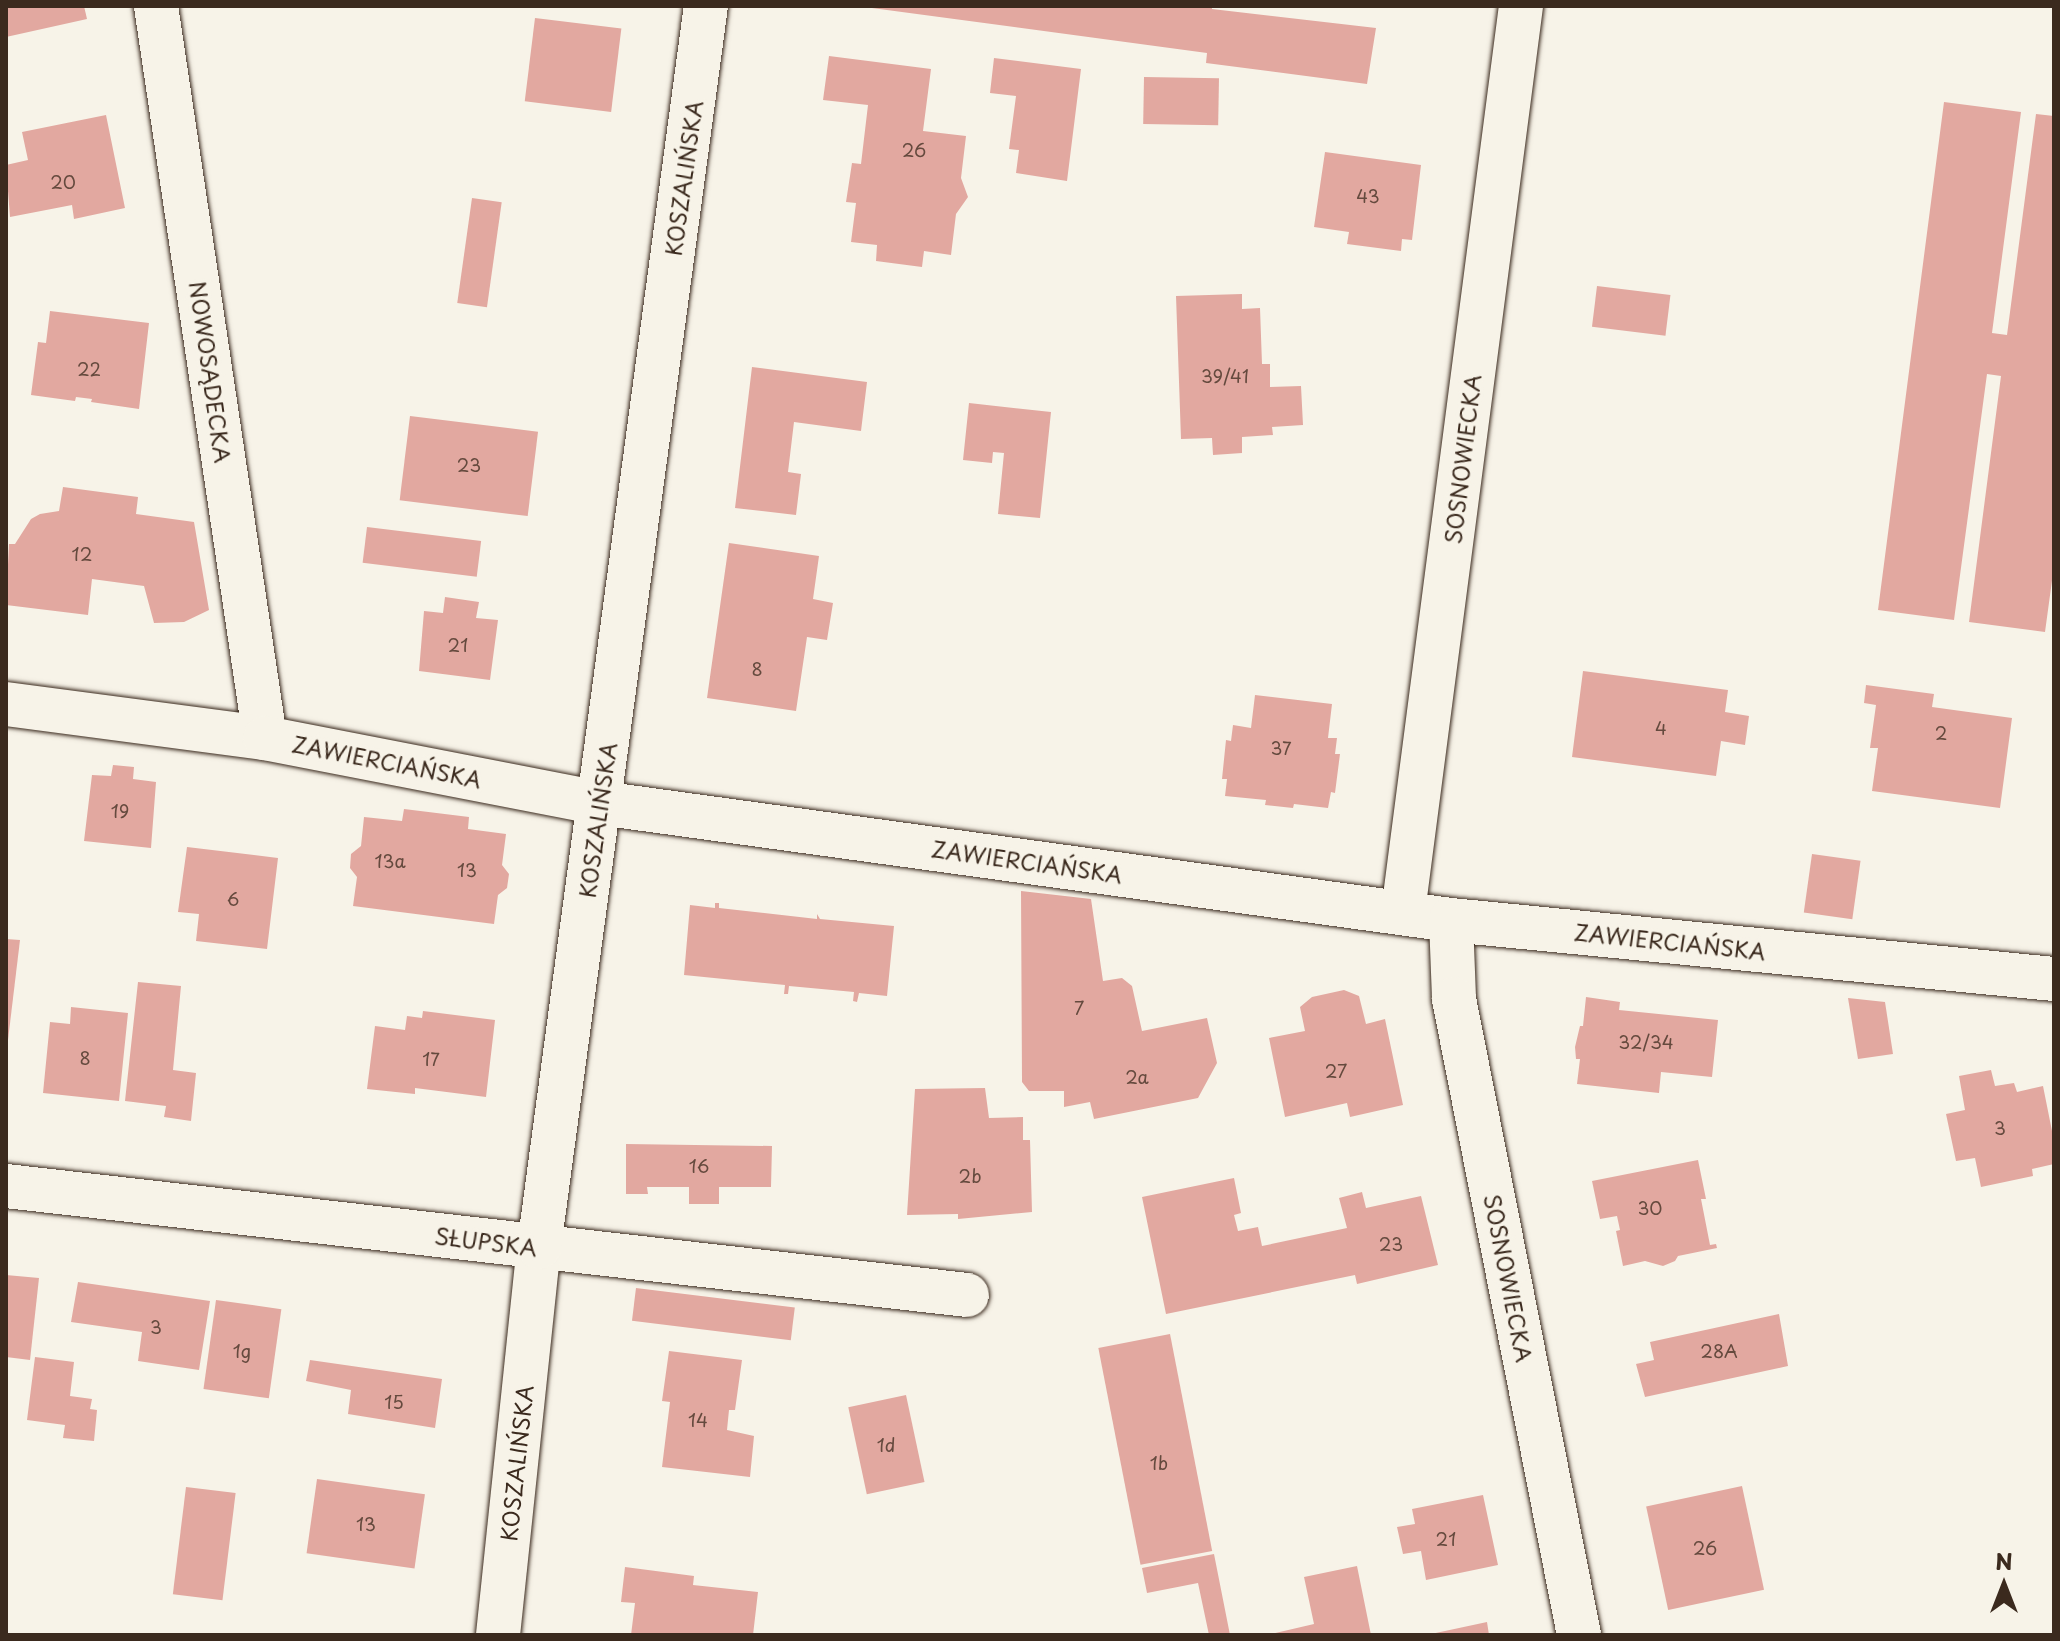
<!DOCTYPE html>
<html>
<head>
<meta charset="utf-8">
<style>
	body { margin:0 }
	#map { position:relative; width:2060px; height:1641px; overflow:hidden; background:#f7f3e8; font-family:"Playpen Sans",sans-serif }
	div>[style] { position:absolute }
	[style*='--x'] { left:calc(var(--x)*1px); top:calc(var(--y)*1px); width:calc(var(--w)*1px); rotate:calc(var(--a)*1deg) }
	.building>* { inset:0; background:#e2a8a0; transform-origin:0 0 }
	.roads { filter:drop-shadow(0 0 2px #3b2a1e) drop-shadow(0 0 2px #3b2a1e) }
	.street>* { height:44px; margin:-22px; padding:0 22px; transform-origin:22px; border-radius:22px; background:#f7f3e8 }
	span { translate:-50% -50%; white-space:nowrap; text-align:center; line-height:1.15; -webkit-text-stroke:7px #f7f3e8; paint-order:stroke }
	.number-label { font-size:18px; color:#654a3e }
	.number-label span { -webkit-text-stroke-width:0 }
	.street-label { font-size:22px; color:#3b2a1e }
	.frame { position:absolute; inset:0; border:8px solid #3b2a1e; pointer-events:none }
	.north { position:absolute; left:1964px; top:1545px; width:80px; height:80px; -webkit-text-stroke:6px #f7f3e8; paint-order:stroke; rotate:0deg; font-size:22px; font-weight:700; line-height:32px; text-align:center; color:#3b2a1e }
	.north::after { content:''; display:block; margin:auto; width:28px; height:36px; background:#3b2a1e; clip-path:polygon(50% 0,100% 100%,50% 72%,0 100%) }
</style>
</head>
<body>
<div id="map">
	<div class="building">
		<div style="clip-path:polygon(6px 6px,84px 6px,87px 19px,6px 37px)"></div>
		<div style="clip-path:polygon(857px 6px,1212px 6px,1212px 9px,1376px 28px,1367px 84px,1206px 63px,1207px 53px)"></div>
		<div style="left:535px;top:18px;width:87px;height:84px;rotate:7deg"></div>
		<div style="clip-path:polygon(829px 56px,931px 69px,923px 131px,966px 136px,961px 178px,968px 197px,956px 214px,951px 255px,924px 251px,922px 267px,876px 261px,877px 245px,851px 242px,856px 203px,846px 202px,852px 163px,861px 164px,868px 105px,823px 100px)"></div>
		<div style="clip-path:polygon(994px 58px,1081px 69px,1067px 181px,1016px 173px,1019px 150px,1009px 149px,1016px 96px,990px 93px)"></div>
		<div style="left:1144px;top:77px;width:75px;height:47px;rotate:1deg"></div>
		<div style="clip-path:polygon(1944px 102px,2021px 112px,1992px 333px,2007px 335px,2036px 114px,2054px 116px,2054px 566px,2045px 632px,1969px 622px,2001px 376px,1987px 374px,1954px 620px,1878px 610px)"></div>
		<div style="clip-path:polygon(106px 115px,125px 208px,74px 219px,72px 205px,10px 217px,6px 165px,28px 160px,22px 132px)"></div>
		<div style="clip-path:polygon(1325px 152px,1421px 165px,1412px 240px,1402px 239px,1401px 251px,1347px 244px,1349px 232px,1314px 227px)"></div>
		<div style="left:472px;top:198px;width:30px;height:106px;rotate:8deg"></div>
		<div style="left:1597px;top:286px;width:74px;height:41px;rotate:7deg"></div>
		<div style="clip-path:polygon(1242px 294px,1242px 309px,1260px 308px,1262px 364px,1270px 364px,1270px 387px,1301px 386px,1303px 425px,1272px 427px,1273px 435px,1242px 437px,1242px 453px,1213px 455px,1212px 438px,1181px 439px,1176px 296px)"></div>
		<div style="clip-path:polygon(50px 311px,149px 323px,139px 409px,91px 402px,92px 399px,76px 397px,75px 401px,31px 395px,38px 342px,46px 343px)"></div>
		<div style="clip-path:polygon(752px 367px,867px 382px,861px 431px,794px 422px,788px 472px,801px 474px,796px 515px,735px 508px)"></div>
		<div style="clip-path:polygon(969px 403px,1051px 412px,1040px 518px,998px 514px,1004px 453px,993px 452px,992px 463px,963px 460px)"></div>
		<div style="left:410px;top:416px;width:129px;height:85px;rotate:7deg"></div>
		<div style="clip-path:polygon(63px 487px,138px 497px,136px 514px,194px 522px,209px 610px,184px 622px,154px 623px,144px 586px,92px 579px,88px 615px,6px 605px,9px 544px,15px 544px,31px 519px,40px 514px,59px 511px)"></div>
		<div style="left:367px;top:527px;width:115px;height:36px;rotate:7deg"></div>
		<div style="clip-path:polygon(729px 543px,819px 556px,813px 599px,833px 603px,827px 640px,807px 637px,796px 711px,707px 698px)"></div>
		<div style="clip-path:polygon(445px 597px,479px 602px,476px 618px,498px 620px,490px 680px,419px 671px,424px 611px,443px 613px)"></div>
		<div style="clip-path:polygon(1583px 671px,1728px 690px,1725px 712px,1749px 716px,1745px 745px,1721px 741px,1716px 776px,1572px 757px)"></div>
		<div style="clip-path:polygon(1866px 685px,1934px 694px,1932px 707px,2012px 718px,2000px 808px,1872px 791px,1878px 748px,1870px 748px,1876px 705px,1864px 703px)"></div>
		<div style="clip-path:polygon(1255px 695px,1332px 704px,1328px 738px,1337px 738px,1335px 754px,1340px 754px,1335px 793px,1331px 792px,1328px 808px,1294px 804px,1293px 808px,1265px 805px,1266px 800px,1225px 796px,1227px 779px,1222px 779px,1226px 740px,1231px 741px,1233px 725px,1251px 728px)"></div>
		<div style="clip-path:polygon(113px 765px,134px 767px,133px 779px,156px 782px,151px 848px,84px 841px,92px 775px,111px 776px)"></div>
		<div style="clip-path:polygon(404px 809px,469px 817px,468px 829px,506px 834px,502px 865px,509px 874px,507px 888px,498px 895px,494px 924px,353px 906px,357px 877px,350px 868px,351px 854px,361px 846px,364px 817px,402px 821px)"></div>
		<div style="clip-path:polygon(187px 847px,278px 858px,267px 949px,196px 941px,199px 914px,178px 912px)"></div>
		<div style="left:1812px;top:854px;width:49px;height:59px;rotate:8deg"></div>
		<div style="clip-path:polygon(1021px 891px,1091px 899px,1103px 981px,1122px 978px,1132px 986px,1142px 1031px,1207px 1018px,1217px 1063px,1198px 1098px,1094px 1119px,1090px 1102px,1064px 1107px,1064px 1091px,1029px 1091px,1022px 1082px)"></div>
		<div style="clip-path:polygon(715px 903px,719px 903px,719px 908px,817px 919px,817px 914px,820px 919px,894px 926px,887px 996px,859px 993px,857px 1002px,853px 1001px,854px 992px,789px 986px,788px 994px,784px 994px,785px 985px,684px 975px,690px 905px,715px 908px)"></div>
		<div style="clip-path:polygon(6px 939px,20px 940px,8px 1040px,6px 1040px)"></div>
		<div style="clip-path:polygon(138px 982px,181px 986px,173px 1070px,196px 1073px,191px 1121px,164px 1117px,166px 1106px,125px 1101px)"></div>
		<div style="clip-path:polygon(1344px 990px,1359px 996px,1366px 1024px,1385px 1019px,1403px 1105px,1350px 1117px,1347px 1103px,1285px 1117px,1269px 1038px,1305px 1031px,1300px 1007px,1312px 997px)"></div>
		<div style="clip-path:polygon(1586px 997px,1620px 1002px,1619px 1010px,1718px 1020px,1712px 1077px,1661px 1072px,1659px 1093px,1577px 1084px,1580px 1059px,1576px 1059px,1575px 1047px,1580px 1026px,1583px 1026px)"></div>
		<div style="clip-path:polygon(1848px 998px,1885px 1002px,1893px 1054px,1858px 1059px)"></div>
		<div style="clip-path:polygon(71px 1007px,128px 1013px,119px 1101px,43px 1093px,50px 1022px,70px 1024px)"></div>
		<div style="clip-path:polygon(423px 1011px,495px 1020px,486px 1097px,415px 1088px,415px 1094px,367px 1089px,375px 1026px,405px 1030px,407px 1016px,422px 1018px)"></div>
		<div style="clip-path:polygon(1991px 1070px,1995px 1086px,2014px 1083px,2017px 1092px,2043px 1086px,2054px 1141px,2054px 1164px,2032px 1169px,2033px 1176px,1981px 1187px,1975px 1158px,1956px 1161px,1946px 1114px,1965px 1110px,1959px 1076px)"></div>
		<div style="clip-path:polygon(985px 1088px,989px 1118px,1023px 1117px,1023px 1140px,1030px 1140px,1032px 1212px,958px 1219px,958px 1214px,907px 1215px,915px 1089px)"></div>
		<div style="clip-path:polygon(626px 1144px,772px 1146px,771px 1187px,719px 1187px,719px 1204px,689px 1204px,689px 1187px,647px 1187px,648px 1194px,626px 1194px)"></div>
		<div style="clip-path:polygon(1698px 1160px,1706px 1199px,1701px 1199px,1710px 1245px,1716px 1244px,1717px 1248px,1678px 1256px,1675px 1261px,1663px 1266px,1645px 1261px,1623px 1266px,1616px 1231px,1620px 1230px,1617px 1216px,1600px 1219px,1592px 1181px)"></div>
		<div style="clip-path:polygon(1234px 1178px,1241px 1213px,1234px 1215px,1238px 1231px,1258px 1227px,1262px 1246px,1347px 1228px,1339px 1198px,1362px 1192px,1366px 1208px,1421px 1196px,1438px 1265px,1357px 1284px,1355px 1275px,1166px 1314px,1142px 1197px)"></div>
		<div style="clip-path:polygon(6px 1275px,39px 1278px,30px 1360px,6px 1357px)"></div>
		<div style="clip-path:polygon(78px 1282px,210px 1301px,199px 1370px,138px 1361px,142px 1332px,71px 1322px)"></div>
		<div style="left:636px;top:1288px;width:160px;height:33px;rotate:7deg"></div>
		<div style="left:216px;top:1300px;width:66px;height:90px;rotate:8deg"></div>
		<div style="clip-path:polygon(1779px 1314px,1788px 1366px,1645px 1397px,1636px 1364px,1654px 1360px,1650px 1342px)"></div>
		<div style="left:1170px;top:1334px;width:221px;height:73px;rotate:79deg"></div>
		<div style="clip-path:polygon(669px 1351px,742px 1360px,735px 1410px,729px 1410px,727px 1430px,754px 1436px,750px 1477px,662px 1467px,670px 1402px,662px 1401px)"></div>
		<div style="clip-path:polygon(35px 1357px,74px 1362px,70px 1396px,92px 1399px,90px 1409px,97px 1410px,94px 1441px,63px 1438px,65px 1425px,27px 1420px)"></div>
		<div style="clip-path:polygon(310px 1360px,442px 1379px,435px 1428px,348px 1414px,351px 1390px,306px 1381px)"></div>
		<div style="left:906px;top:1395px;width:89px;height:59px;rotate:78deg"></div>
		<div style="left:317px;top:1479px;width:109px;height:75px;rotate:8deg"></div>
		<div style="left:1742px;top:1486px;width:106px;height:98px;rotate:78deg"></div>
		<div style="left:186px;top:1487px;width:50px;height:108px;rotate:7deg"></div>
		<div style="clip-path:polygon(1483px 1495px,1498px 1565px,1426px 1580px,1421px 1551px,1403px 1554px,1397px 1527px,1415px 1524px,1412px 1509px)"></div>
		<div style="clip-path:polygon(1214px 1554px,1230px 1635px,1209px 1635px,1198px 1583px,1147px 1593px,1142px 1568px)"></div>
		<div style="clip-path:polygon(1357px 1566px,1371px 1635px,1267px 1635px,1314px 1624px,1304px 1577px)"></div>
		<div style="clip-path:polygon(625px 1567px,694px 1576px,693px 1585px,758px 1592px,753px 1635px,631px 1635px,635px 1603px,621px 1602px)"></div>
		<div style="clip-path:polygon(1487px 1622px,1489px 1635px,1432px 1635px,1431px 1634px)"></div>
	</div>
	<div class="roads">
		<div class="street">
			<div style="--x:156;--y:6;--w:740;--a:81.53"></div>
			<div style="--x:6;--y:704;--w:261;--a:7.5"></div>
			<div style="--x:265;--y:738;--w:341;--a:11"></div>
			<div style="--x:600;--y:803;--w:859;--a:7.83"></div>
			<div style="--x:1451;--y:920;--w:606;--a:5.59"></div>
			<div style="--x:1403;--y:912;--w:914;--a:-82.58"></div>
			<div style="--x:1451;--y:920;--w:79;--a:87.8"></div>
			<div style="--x:1454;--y:999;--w:648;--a:78.88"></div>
			<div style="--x:6;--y:1186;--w:967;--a:6.47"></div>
			<div style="--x:498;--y:1635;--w:390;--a:-84"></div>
			<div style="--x:539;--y:1247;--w:1252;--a:-82.34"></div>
		</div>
	</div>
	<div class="number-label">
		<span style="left:914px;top:150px">26</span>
		<span style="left:63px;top:182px">20</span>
		<span style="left:1368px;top:196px">43</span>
		<span style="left:89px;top:369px">22</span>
		<span style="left:1225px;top:376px">39/41</span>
		<span style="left:469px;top:465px">23</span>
		<span style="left:82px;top:554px">12</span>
		<span style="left:458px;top:645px">21</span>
		<span style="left:757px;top:669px">8</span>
		<span style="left:1661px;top:728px">4</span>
		<span style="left:1941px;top:733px">2</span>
		<span style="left:1281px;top:748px">37</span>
		<span style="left:120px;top:811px">19</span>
		<span style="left:390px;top:861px">13a</span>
		<span style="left:467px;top:870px">13</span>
		<span style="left:233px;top:899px">6</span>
		<span style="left:1079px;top:1008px">7</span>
		<span style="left:1646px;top:1042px">32/34</span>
		<span style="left:85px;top:1058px">8</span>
		<span style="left:431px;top:1059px">17</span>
		<span style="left:1336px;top:1071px">27</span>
		<span style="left:1137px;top:1077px">2a</span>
		<span style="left:2000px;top:1128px">3</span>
		<span style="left:699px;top:1166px">16</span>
		<span style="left:970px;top:1176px">2b</span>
		<span style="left:1650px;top:1208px">30</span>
		<span style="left:1391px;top:1244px">23</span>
		<span style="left:156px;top:1327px">3</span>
		<span style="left:242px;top:1351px">1g</span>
		<span style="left:1719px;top:1351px">28A</span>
		<span style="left:394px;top:1402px">15</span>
		<span style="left:698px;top:1420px">14</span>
		<span style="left:886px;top:1445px">1d</span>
		<span style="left:1159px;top:1463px">1b</span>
		<span style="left:366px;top:1524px">13</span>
		<span style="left:1446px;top:1539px">21</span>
		<span style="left:1705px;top:1548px">26</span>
	</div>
	<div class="street-label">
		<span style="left:683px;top:178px;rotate:-82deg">KOSZALIŃSKA</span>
		<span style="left:211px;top:372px;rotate:82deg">NOWOSĄDECKA</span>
		<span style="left:1462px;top:459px;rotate:-83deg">SOSNOWIECKA</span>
		<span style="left:387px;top:761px;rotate:11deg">ZAWIERCIAŃSKA</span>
		<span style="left:597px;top:820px;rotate:-82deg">KOSZALIŃSKA</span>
		<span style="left:1027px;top:861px;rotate:8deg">ZAWIERCIAŃSKA</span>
		<span style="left:1670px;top:941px;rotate:6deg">ZAWIERCIAŃSKA</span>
		<span style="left:486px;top:1241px;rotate:7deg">SŁUPSKA</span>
		<span style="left:1509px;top:1278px;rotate:79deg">SOSNOWIECKA</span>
		<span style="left:516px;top:1463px;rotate:-84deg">KOSZALIŃSKA</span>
	</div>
	<div class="frame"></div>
	<div class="north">N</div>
</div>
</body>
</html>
